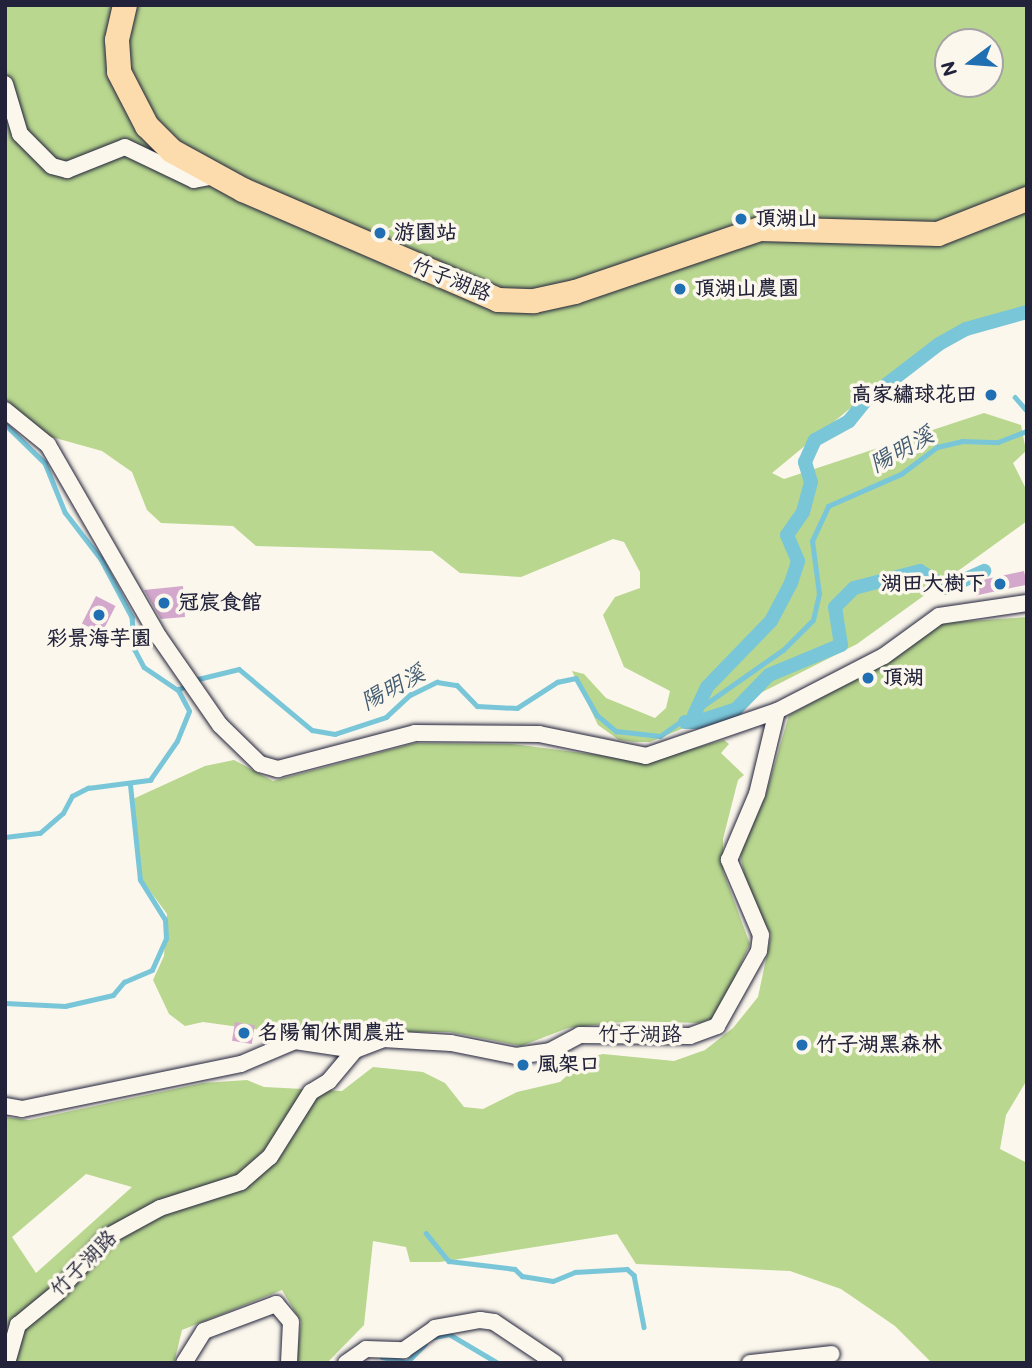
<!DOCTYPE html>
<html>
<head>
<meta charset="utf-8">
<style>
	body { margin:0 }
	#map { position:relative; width:1032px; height:1368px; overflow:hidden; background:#fbf7ec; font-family:"Balsamiq Sans","LXGW WenKai TC",sans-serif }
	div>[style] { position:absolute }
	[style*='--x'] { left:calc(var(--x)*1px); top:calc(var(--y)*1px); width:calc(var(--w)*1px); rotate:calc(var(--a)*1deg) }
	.green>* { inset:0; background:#b9d78f }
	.stream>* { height:4.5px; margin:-2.25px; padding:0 2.25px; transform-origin:2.25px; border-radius:2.25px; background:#7ac6d9 }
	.canal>* { height:14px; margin:-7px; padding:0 7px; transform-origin:7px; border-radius:7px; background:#7ac6d9 }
	.building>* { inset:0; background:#d3a8cc; transform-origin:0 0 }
	.roads { filter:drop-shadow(0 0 2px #22223b) drop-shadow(0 0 2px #22223b) }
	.street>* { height:16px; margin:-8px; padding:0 8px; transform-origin:8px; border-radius:8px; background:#fbf7ec }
	.primary>* { height:24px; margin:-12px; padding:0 12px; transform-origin:12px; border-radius:12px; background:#fcdcac }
	.dots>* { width:19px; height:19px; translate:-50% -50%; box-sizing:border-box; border:4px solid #fbf7ec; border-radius:50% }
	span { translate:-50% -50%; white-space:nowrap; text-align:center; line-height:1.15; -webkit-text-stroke:7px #fbf7ec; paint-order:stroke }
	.poi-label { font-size:21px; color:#22223b; font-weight:700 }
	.left { translate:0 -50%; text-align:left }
	.right { translate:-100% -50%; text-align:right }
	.street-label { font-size:21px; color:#22223b }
	.water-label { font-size:23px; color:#415b72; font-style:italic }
	.frame { position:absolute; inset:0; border:7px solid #22223b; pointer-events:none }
	.north { position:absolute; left:934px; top:28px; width:70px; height:70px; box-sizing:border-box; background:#fbf7ec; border:2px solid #a4a2a5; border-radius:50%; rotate:254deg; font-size:19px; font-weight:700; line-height:28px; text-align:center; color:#22223b }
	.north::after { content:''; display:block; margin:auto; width:24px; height:32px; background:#1f6fb2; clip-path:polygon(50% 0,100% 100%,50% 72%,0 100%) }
</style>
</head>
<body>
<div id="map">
	<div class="green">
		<div style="clip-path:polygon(evenodd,5px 5px,1027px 5px,1027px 311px,941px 344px,888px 377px,772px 473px,784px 479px,984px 413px,1021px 425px,1026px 451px,1013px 463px,1027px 491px,1027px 521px,857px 644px,725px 711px,650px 742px,635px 742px,619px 740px,598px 725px,572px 671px,584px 674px,606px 698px,655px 718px,666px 708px,670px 691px,624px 667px,603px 615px,615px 597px,640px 588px,640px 572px,624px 542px,613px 539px,521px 577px,460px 573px,432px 551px,256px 546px,233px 526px,161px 523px,147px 510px,132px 472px,102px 451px,48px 436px,5px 401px,5px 5px,948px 42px,990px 42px,990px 84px,948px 84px,948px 42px)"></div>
		<div style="clip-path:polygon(evenodd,1027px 617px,1027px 1080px,1006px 1115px,1000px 1149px,1027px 1163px,1027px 1363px,932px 1363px,895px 1326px,841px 1289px,790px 1271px,636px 1264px,617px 1234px,440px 1262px,410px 1262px,406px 1247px,373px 1241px,364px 1325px,327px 1363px,296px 1363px,301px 1322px,282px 1290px,182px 1330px,174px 1363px,5px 1363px,5px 1117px,29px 1120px,203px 1083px,247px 1080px,264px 1087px,342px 1091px,373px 1067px,423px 1072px,445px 1083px,464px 1107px,483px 1109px,517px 1092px,560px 1082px,586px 1058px,603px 1054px,674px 1061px,705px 1050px,733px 1028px,758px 997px,771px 935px,747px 888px,740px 854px,765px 797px,789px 715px,890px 661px,941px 623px,1027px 617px,86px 1174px,132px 1187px,36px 1273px,12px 1237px,86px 1174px)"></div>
		<div style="clip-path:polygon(724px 740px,729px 744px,721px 753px,744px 775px,738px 780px,723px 839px,723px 871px,750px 944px,717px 1016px,700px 1023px,631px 1021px,568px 1028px,521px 1046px,449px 1032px,375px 1032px,334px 1040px,203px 1022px,185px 1026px,169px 1014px,153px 980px,164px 956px,167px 914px,142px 880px,133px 799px,205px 766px,234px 760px,273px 781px,415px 743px,512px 744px,646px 761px)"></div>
	</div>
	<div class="stream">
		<div style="--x:1015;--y:397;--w:18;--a:49"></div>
		<div style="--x:5;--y:424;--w:56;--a:44.3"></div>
		<div style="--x:45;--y:463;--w:53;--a:67.8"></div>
		<div style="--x:65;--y:512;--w:59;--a:52.5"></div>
		<div style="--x:101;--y:559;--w:66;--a:61.9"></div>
		<div style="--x:132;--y:617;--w:33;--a:85"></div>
		<div style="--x:135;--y:650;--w:19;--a:62"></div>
		<div style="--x:144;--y:667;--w:41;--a:34.1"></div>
		<div style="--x:178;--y:690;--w:10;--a:-29"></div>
		<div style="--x:194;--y:680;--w:46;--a:-13.7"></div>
		<div style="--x:239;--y:669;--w:95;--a:39.9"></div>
		<div style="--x:312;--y:730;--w:23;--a:10"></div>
		<div style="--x:335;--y:734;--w:54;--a:-18.4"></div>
		<div style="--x:386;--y:717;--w:33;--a:-43"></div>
		<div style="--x:410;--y:695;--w:30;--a:-26"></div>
		<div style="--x:437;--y:682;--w:20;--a:9"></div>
		<div style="--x:457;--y:685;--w:29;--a:46"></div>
		<div style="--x:477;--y:706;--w:40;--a:2.9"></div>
		<div style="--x:517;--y:708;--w:48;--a:-33"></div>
		<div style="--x:557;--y:682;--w:19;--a:-12"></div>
		<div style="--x:576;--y:678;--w:43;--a:60.4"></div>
		<div style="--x:597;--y:715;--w:25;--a:40"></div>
		<div style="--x:616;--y:731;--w:44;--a:6.5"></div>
		<div style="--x:660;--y:736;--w:150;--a:-35"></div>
		<div style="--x:783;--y:650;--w:42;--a:-45"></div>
		<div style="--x:813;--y:620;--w:27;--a:-77"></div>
		<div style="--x:819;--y:594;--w:53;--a:-97.5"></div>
		<div style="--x:812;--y:541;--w:38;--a:-65"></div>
		<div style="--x:828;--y:506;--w:80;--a:-23.7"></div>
		<div style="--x:901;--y:474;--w:45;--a:-36.9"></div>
		<div style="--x:937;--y:447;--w:26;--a:-13"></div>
		<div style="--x:962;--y:441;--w:36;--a:2"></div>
		<div style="--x:998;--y:442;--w:31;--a:-21"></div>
		<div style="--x:5;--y:837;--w:35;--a:-7"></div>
		<div style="--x:40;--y:833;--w:30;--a:-41"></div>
		<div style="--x:63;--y:813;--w:19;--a:-62"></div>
		<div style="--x:72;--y:796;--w:18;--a:-27"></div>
		<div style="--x:88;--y:788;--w:63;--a:-7.4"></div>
		<div style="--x:150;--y:780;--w:47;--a:-55.3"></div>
		<div style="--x:177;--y:741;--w:32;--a:-68"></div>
		<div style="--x:189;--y:711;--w:24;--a:-118"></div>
		<div style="--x:5;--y:1003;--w:60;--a:2.9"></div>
		<div style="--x:65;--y:1006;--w:49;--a:-12.9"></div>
		<div style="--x:113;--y:995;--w:17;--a:-50"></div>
		<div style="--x:124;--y:982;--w:30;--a:-23"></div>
		<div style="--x:152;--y:970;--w:34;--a:-66"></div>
		<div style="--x:166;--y:939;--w:19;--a:-93"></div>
		<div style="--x:165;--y:920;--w:47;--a:-122"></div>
		<div style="--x:140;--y:880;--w:96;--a:-96"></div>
		<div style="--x:426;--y:1233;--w:36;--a:51"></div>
		<div style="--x:449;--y:1261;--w:66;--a:6.9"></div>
		<div style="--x:515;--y:1269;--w:10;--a:45"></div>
		<div style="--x:522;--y:1276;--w:31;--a:9"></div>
		<div style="--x:553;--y:1281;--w:24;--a:-22"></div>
		<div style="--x:575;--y:1272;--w:52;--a:-3.3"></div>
		<div style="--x:627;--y:1269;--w:9;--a:41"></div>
		<div style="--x:634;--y:1275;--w:53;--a:79.1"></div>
		<div style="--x:434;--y:1337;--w:15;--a:-11"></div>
		<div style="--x:449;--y:1334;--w:57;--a:30.6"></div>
		<div style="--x:382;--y:1357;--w:25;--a:11"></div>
		<div style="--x:407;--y:1362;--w:25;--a:-45"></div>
	</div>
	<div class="canal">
		<div style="--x:694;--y:715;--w:31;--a:-65"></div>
		<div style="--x:707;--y:687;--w:92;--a:-45.9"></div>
		<div style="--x:771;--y:621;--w:43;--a:-62.2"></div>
		<div style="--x:791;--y:583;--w:23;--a:-72"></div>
		<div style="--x:798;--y:561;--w:28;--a:-113"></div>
		<div style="--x:787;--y:535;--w:28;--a:-55"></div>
		<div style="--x:803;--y:512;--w:31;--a:-75"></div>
		<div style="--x:811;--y:482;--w:21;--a:-107"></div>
		<div style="--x:805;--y:462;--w:24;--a:-66"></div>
		<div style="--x:815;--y:440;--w:39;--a:-29"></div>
		<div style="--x:849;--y:421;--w:26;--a:-51"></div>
		<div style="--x:865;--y:401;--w:93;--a:-37.6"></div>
		<div style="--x:939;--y:344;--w:31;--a:-29"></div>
		<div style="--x:966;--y:329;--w:63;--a:-15.6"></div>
		<div style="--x:700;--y:721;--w:38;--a:-18"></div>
		<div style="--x:736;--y:709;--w:47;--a:-45.9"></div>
		<div style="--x:769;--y:675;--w:78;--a:-22.6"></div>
		<div style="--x:841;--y:645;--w:38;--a:-99"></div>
		<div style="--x:835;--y:607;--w:27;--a:-45"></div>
		<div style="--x:854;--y:588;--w:68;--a:-14.4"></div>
		<div style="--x:920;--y:571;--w:31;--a:33"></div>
		<div style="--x:946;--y:588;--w:42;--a:-24.1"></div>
		<div style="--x:685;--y:722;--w:12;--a:0"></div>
	</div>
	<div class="building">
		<div style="left:1024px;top:571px;width:14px;height:52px;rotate:78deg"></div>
		<div style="clip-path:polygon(183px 586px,185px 617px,161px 619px,144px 590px)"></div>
		<div style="left:96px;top:596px;width:22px;height:31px;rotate:27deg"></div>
		<div style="left:235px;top:1022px;width:20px;height:19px;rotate:9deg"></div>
	</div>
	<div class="roads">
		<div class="street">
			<div style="--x:5;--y:84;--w:52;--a:73.3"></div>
			<div style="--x:20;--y:134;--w:45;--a:45"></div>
			<div style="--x:52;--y:166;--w:16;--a:15"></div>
			<div style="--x:67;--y:170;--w:62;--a:-21.6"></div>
			<div style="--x:125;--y:147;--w:76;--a:25.6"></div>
			<div style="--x:194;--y:180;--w:20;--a:-11"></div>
			<div style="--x:5;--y:410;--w:55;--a:39.1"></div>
			<div style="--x:48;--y:445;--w:222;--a:60"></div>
			<div style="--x:159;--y:637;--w:107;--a:55.3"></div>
			<div style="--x:220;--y:725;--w:56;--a:44.3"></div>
			<div style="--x:260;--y:764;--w:19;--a:16"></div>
			<div style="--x:278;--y:769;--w:142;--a:-14.7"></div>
			<div style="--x:415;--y:733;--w:124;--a:0.5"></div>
			<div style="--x:539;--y:734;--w:109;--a:11.6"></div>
			<div style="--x:646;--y:756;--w:139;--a:-19"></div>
			<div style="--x:777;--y:711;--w:120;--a:-27.2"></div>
			<div style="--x:884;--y:656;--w:68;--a:-36"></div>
			<div style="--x:939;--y:616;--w:89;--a:-8.4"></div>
			<div style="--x:5;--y:1106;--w:17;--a:10"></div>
			<div style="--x:22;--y:1109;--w:224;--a:-11.6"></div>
			<div style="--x:241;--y:1064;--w:59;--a:-23.1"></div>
			<div style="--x:295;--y:1041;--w:61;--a:8.5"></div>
			<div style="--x:7;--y:1363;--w:40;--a:-74"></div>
			<div style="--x:18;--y:1325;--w:50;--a:-39.4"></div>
			<div style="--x:57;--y:1293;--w:75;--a:-48.2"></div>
			<div style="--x:107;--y:1237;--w:60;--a:-28.7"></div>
			<div style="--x:160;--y:1208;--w:85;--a:-17.8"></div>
			<div style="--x:241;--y:1182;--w:38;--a:-41"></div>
			<div style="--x:270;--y:1157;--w:77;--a:-57.8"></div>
			<div style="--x:311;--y:1092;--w:21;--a:-31"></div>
			<div style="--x:329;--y:1081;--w:40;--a:-50"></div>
			<div style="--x:355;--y:1050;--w:30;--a:-21"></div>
			<div style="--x:383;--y:1039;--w:68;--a:3.4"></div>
			<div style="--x:451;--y:1043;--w:66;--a:11.3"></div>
			<div style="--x:516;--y:1056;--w:34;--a:-8"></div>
			<div style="--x:550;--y:1051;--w:34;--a:-28"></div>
			<div style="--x:580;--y:1035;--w:110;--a:0.5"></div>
			<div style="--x:690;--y:1036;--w:29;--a:-20"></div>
			<div style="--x:717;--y:1026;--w:86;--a:-60.8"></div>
			<div style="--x:759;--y:951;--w:16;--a:-83"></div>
			<div style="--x:761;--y:935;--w:82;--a:-113.1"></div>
			<div style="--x:729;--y:860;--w:72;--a:-67"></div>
			<div style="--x:757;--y:794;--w:85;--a:-76.5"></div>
			<div style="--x:184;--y:1363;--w:38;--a:-58"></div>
			<div style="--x:204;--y:1331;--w:77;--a:-20.6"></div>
			<div style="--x:276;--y:1304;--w:23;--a:50"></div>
			<div style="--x:291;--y:1322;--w:41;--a:92.8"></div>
			<div style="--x:346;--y:1363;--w:24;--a:-35"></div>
			<div style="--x:366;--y:1349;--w:38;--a:2"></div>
			<div style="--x:404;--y:1350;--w:38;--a:-35"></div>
			<div style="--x:435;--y:1328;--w:46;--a:-10.1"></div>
			<div style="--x:480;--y:1320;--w:14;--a:8"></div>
			<div style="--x:494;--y:1322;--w:73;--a:33.9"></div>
			<div style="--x:750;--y:1363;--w:82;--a:-6.3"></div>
		</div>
		<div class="primary">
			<div style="--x:125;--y:5;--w:36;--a:103"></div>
			<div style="--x:117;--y:40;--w:32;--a:86"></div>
			<div style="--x:119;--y:72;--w:61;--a:62.6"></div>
			<div style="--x:147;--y:126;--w:35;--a:45"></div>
			<div style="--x:172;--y:151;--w:81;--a:28.8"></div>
			<div style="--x:243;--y:190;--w:278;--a:23.3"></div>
			<div style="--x:498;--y:300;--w:36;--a:2"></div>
			<div style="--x:534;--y:301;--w:42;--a:-12.4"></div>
			<div style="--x:575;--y:292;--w:195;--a:-18.8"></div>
			<div style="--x:760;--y:229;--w:178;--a:1.6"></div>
			<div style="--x:938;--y:234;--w:96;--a:-21.5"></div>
		</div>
	</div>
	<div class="dots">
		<div style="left:741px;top:219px;background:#1f6fb2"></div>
		<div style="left:380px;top:233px;background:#1f6fb2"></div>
		<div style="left:680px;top:289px;background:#1f6fb2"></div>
		<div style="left:991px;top:395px;background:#1f6fb2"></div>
		<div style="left:1000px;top:584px;background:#1f6fb2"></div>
		<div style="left:164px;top:603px;background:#1f6fb2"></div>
		<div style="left:99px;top:615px;background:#1f6fb2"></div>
		<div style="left:868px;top:678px;background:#1f6fb2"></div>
		<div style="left:244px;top:1033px;background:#1f6fb2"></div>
		<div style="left:802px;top:1045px;background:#1f6fb2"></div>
		<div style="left:523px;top:1065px;background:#1f6fb2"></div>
	</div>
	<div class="poi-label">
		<span class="left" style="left:755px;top:219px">頂湖山</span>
		<span class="left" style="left:394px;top:233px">游園站</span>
		<span class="left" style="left:694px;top:289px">頂湖山農園</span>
		<span class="right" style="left:977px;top:395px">高家繡球花田</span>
		<span class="right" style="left:986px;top:584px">湖田大樹下</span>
		<span class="left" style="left:178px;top:603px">冠宸食館</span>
		<span style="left:99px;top:639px">彩景海芋園</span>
		<span class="left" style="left:882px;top:678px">頂湖</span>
		<span class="left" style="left:258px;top:1033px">名陽匍休閒農莊</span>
		<span class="left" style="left:816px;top:1045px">竹子湖黑森林</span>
		<span class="left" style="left:537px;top:1065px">風架口</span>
	</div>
	<div class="street-label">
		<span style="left:451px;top:280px;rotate:22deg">竹子湖路</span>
		<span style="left:640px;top:1035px">竹子湖路</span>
		<span style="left:84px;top:1264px;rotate:-45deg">竹子湖路</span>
	</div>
	<div class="water-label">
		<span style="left:902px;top:450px;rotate:-29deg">陽明溪</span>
		<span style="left:393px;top:688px;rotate:-28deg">陽明溪</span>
	</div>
	<div class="frame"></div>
	<div class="north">N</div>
</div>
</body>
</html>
